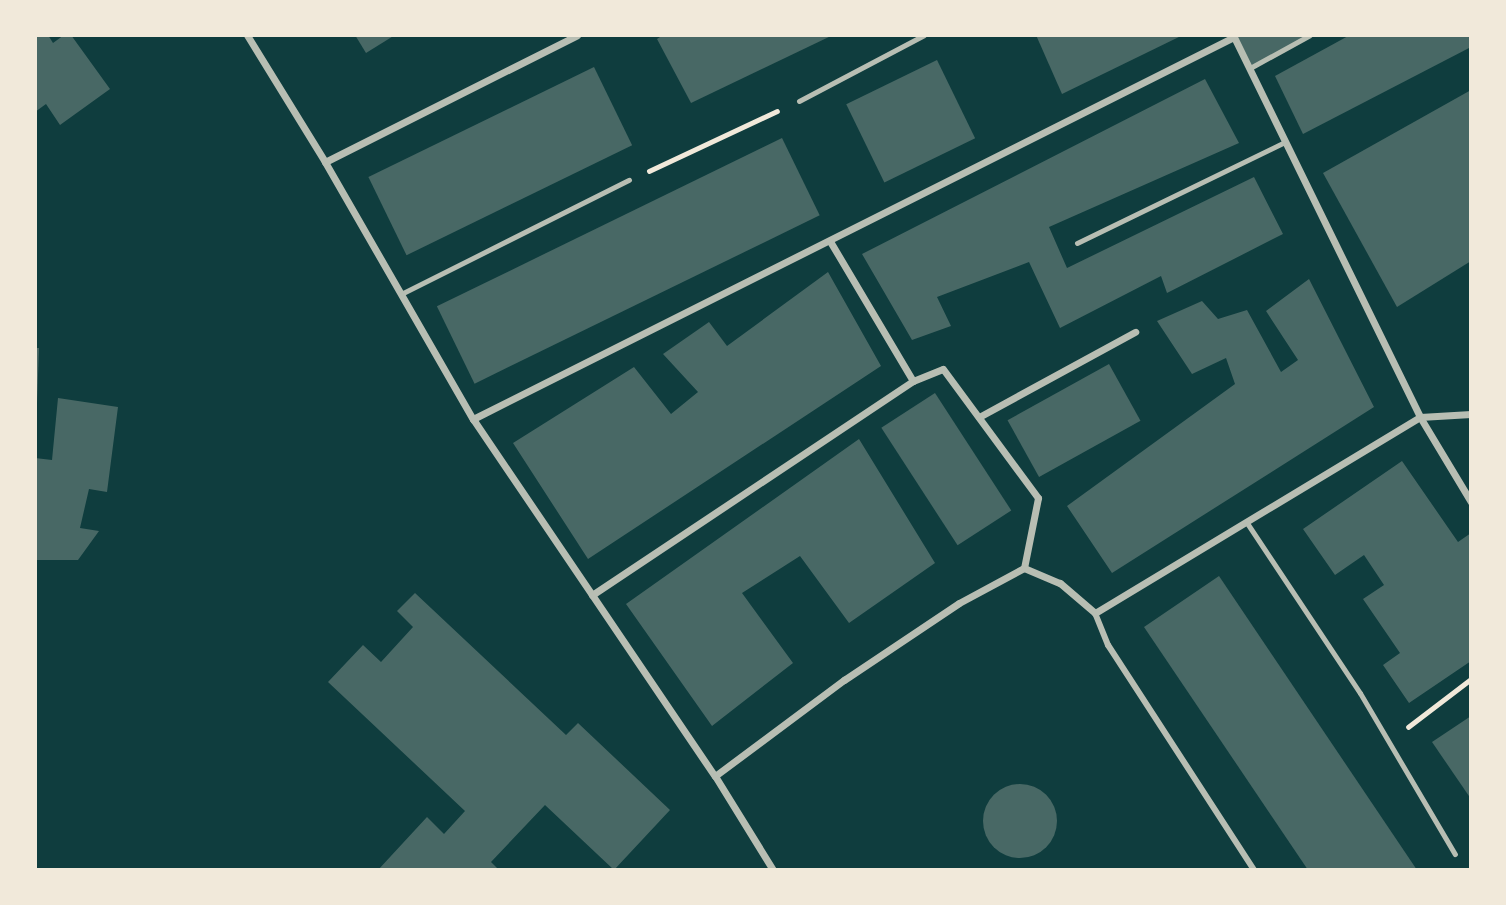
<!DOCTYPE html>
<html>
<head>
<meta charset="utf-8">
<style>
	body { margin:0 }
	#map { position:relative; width:1506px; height:905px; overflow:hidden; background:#0f3d3e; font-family:Jost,sans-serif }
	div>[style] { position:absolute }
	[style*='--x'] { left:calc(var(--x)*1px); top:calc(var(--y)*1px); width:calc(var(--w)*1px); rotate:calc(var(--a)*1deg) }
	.building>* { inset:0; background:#486865; transform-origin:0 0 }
	.round { border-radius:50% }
	.path>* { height:4.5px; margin:-2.25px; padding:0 2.25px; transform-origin:2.25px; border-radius:2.25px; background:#f1e9da }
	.service>* { height:5px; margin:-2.5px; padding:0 2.5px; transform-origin:2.5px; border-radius:2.5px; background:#b8beb3 }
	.pedestrian>* { height:6px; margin:-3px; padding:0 3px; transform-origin:3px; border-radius:3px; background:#b8beb3 }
	.minor>* { height:7px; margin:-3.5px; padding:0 3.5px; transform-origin:3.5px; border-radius:3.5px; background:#b8beb3 }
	span { translate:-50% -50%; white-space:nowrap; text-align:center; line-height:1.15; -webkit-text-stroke:5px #f1e9da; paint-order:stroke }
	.frame { position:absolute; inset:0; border:37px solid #f1e9da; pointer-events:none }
</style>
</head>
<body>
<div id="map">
	<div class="building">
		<div style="clip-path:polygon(35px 35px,48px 35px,53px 43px,64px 35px,71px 35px,110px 89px,60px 125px,46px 104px,35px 112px)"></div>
		<div style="clip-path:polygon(355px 35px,395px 35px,366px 53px)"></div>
		<div style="clip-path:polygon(663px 35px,833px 35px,691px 103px,657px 39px)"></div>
		<div style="clip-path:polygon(1036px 35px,1183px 35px,1062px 94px)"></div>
		<div style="clip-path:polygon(1233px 35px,1310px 35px,1250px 68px)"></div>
		<div style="clip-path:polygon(1350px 35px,1471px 35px,1471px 47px,1303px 134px,1275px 76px)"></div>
		<div style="left:937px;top:60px;width:87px;height:101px;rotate:64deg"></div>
		<div style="left:594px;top:67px;width:87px;height:251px;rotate:64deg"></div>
		<div style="clip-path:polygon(1205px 79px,1239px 143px,1049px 227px,1067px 268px,1254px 177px,1283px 234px,1167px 293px,1161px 276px,1060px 328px,1029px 262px,937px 297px,951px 326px,912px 340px,862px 254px)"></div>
		<div style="clip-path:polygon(1471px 90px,1471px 261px,1397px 307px,1323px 173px)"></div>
		<div style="left:782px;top:138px;width:86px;height:384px;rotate:64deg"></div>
		<div style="clip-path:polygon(828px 272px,881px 366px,588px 559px,513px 443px,634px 367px,671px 414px,698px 392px,663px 354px,709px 322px,727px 346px)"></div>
		<div style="clip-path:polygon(1309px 279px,1374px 407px,1112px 573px,1067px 506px,1235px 384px,1226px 358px,1192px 374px,1157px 321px,1202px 301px,1218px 319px,1247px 310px,1281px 372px,1298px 360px,1266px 311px)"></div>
		<div style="clip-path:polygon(35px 348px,39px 348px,37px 403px,35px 403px)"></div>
		<div style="left:1109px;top:364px;width:65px;height:116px;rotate:61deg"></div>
		<div style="left:935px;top:393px;width:140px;height:64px;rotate:57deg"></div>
		<div style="clip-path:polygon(58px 398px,118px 407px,107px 492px,89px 489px,80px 528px,99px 531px,78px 560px,35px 560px,35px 458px,52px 460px)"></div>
		<div style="clip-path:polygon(859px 439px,935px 563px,849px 623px,800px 556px,742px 593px,793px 663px,712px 726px,626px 604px)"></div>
		<div style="clip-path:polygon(1402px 461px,1458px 542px,1471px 533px,1471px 661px,1409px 703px,1383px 665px,1400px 653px,1363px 599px,1384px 585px,1364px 555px,1335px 575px,1303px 529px)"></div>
		<div style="clip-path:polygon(1219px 576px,1417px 870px,1308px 870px,1144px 627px)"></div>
		<div style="clip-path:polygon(415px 593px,566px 735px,578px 723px,670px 810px,614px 870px,545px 805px,491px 862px,499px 870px,378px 870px,427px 817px,444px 834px,465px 811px,328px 682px,363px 645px,381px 662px,413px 627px,397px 611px)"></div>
		<div style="clip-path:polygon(1471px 716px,1471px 799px,1432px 742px)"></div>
		<div class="round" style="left:983px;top:784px;width:74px;height:74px"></div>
	</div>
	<div class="path">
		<div style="--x:649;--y:171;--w:141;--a:-25.1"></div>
		<div style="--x:1408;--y:727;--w:79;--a:-37.3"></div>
	</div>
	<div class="service">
		<div style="--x:1250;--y:68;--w:68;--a:-28.8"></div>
		<div style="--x:799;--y:101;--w:141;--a:-27.8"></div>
		<div style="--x:1077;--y:243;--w:231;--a:-25.9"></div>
		<div style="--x:401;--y:294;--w:255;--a:-26.6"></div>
		<div style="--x:1247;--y:523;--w:204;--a:56.4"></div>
		<div style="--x:1360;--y:693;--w:187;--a:59.5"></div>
	</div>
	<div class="pedestrian">
		<div style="--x:1095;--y:613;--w:35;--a:68"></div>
		<div style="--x:1108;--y:645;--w:268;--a:57"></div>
	</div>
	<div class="minor">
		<div style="--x:247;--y:35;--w:149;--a:58.4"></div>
		<div style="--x:325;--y:162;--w:297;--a:60.1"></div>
		<div style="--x:473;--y:419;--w:431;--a:55.9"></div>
		<div style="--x:715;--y:776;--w:110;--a:58.3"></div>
		<div style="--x:1233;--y:35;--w:425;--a:63.9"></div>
		<div style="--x:1420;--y:417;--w:99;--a:59"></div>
		<div style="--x:325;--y:162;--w:282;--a:-26.7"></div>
		<div style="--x:913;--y:381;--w:32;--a:-22"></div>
		<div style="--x:943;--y:369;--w:160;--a:53.6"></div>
		<div style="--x:1038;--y:498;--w:71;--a:101.3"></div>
		<div style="--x:979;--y:417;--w:178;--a:-28.6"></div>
		<div style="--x:473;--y:419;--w:851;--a:-26.66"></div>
		<div style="--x:592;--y:595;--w:386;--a:-33.7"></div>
		<div style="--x:913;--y:381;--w:163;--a:-120.7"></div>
		<div style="--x:715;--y:776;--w:161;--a:-36.7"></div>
		<div style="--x:844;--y:680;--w:138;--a:-33.8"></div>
		<div style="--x:959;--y:603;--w:74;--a:-28.3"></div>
		<div style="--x:1024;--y:568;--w:39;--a:23"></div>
		<div style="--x:1060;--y:583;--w:46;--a:40.6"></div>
		<div style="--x:1095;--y:613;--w:380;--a:-31.1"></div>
		<div style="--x:1420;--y:417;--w:51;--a:-3.4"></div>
	</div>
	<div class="frame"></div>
</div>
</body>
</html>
